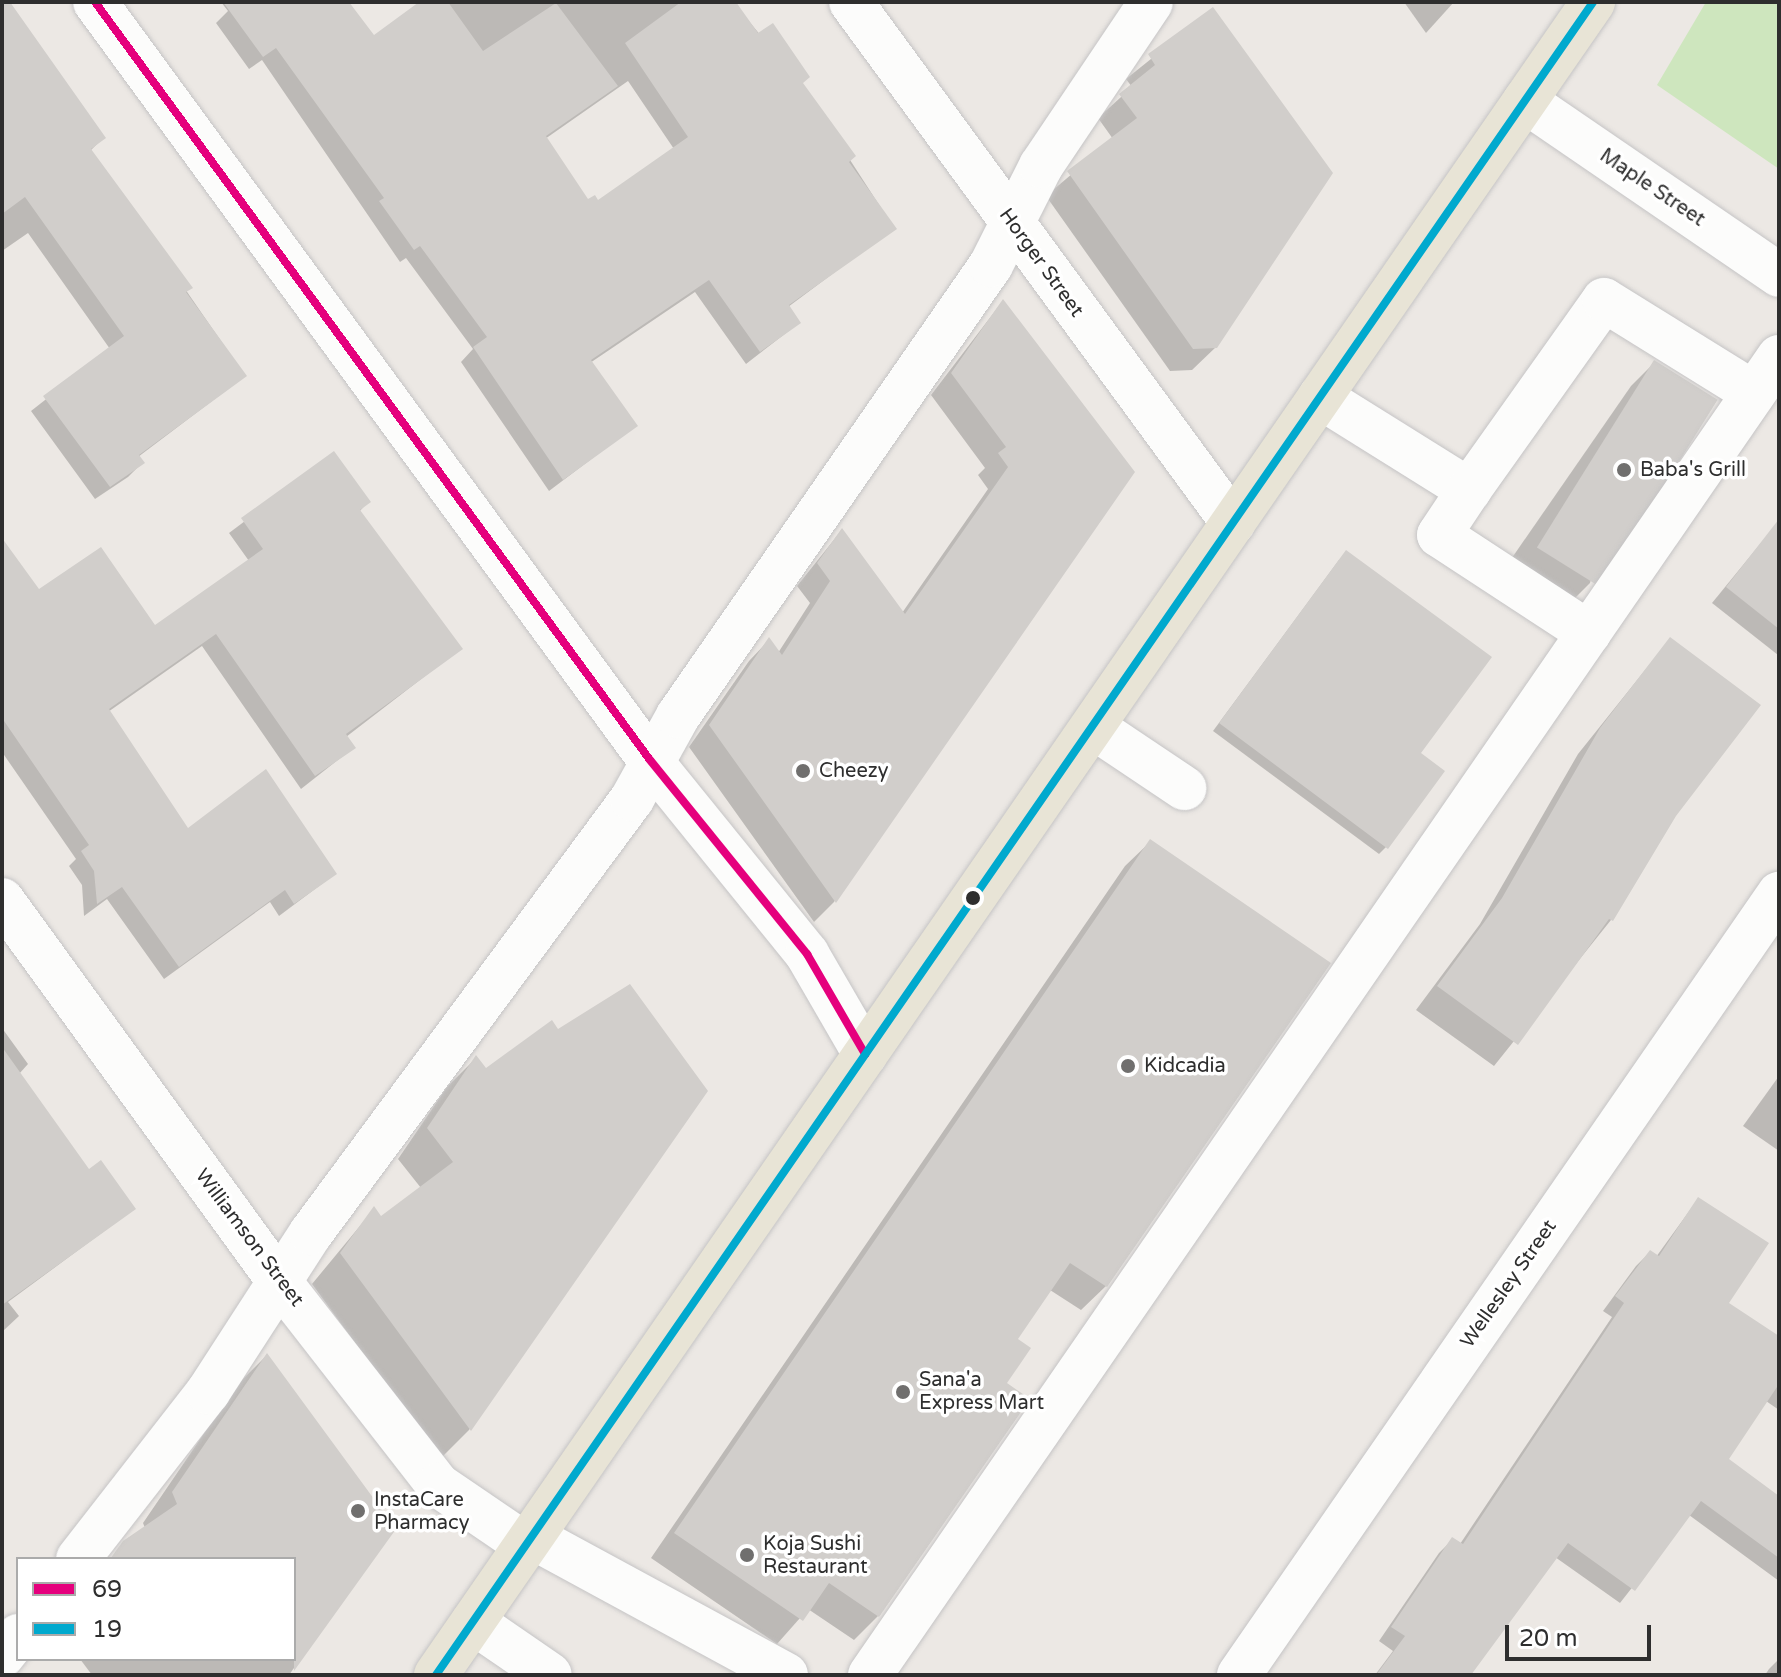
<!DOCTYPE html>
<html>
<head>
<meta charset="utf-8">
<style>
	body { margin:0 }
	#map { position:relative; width:1781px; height:1677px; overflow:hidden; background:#ece8e4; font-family:"Varela Round",sans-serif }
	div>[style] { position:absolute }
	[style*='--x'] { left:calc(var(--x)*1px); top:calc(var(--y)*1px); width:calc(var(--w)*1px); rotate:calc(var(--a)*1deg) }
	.green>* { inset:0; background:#cee6be }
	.shadow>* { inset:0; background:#0003 }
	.building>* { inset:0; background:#d1cecb; transform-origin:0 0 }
	.roads { filter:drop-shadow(0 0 2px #c5c4c5) drop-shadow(0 0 2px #c5c4c5) }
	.minor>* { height:44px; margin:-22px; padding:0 22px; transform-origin:22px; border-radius:22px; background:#fcfcfb }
	.major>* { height:44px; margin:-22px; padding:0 22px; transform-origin:22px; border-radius:22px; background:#e8e4d6 }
	.bus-1>* { height:8px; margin:-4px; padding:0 4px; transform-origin:4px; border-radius:4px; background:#e5007d }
	.bus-2>* { height:8px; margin:-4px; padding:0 4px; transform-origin:4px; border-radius:4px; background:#00a9ce }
	.dots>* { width:22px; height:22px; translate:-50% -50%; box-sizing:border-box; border:4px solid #fff; border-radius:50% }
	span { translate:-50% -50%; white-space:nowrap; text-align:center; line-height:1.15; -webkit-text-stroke:7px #fff; paint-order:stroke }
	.street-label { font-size:20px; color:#2e2e2e }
	.poi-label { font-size:20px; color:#2e2e2e }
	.left { translate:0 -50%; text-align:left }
	.frame { position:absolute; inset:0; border:4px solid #2e2e2e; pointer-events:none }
	.legend { position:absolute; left:16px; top:1557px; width:280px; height:104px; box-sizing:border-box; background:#fff; border:2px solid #ababab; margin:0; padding:10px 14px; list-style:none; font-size:24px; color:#2e2e2e }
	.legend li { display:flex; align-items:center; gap:16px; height:40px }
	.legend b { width:40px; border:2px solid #ababab }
	.scale { position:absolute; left:1505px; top:1625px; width:146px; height:36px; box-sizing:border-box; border:4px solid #2e2e2e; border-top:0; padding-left:10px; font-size:24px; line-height:28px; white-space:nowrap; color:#2e2e2e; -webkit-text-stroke:6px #fff; paint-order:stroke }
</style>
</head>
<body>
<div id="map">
	<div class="green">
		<div style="clip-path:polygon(1706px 2px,1779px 2px,1779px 169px,1657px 85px)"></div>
	</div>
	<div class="shadow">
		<div style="clip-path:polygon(evenodd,221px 2px,347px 2px,373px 38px,421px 2px,733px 2px,801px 84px,894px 228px,788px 307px,799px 323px,746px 364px,695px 292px,590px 363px,635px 426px,549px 491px,461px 362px,473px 349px,406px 258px,400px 262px,262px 60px,249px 69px,216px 23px,228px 11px,221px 2px,628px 81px,674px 149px,598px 202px,587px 202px,545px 139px,628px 81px)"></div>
		<div style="clip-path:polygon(1404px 2px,1454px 2px,1426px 33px)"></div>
		<div style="clip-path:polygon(1212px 10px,1216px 347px,1192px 370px,1170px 371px,1046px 196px,1113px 139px,1098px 118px,1132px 87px,1126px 79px)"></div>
		<div style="clip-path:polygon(2px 36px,103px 138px,90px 151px,245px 376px,138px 457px,142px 463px,128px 477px,95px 499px,31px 411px,110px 349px,28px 233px,2px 251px)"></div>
		<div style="clip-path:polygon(1002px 302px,1132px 472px,834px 902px,814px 922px,689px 747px,749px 661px,769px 640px,778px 653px,810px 603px,797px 586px,841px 531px,902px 613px,988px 489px,978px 475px,985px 468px,931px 395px)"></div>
		<div style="clip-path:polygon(1654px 363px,1590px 583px,1567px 606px,1507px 565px,1631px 386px)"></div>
		<div style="clip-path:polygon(334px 454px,368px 502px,359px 512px,460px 649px,346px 737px,353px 748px,301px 789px,202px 646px,108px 712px,187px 831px,335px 874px,279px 916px,270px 902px,164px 979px,107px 899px,84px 916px,82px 885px,69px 866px,76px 859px,2px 752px,2px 541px,39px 592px,155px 627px,249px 561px,229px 533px)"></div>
		<div style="clip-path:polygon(1779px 521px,1779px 654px,1778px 655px,1712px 603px)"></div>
		<div style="clip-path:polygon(1339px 560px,1418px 754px,1386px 847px,1379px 854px,1213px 731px)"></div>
		<div style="clip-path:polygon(1670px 639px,1675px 815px,1611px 920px,1494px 1066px,1416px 1010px,1480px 924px,1578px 754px)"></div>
		<div style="clip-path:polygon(1150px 842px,1106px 1286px,1081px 1310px,1050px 1290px,1015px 1340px,1004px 1383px,878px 1616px,854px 1640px,808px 1609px,777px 1644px,651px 1558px,1125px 866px)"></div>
		<div style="clip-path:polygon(2px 1028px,28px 1064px,19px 1074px,89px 1171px,134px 1209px,8px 1302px,19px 1316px,2px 1332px)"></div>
		<div style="clip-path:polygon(558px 1031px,705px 1091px,469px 1430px,440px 1459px,312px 1284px,374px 1209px,381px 1218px,421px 1188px,398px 1159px,447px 1087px,476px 1058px,485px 1071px)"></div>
		<div style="clip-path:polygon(1779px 1076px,1779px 1151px,1743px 1126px)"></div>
		<div style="clip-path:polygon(1698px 1199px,1726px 1303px,1779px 1339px,1779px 1410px,1766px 1401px,1727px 1460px,1779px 1499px,1779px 1581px,1689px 1515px,1620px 1603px,1555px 1557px,1463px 1675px,1375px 1675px,1393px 1651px,1379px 1641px,1439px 1553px,1453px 1539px,1460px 1544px,1612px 1317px,1603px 1311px,1636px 1266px,1650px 1252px,1656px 1257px)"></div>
		<div style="clip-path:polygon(266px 1356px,393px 1529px,289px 1675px,92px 1675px,80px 1659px,294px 1659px,294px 1559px,114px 1559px,145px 1528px,143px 1523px,237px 1385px)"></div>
		<div style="clip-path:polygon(1779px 1659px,1779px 1675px,1765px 1675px,1769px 1669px)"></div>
	</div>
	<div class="building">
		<div style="clip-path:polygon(2px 2px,10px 2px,106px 138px,91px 149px,193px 288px,186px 292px,247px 376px,139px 455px,145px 463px,110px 487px,43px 396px,124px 336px,25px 197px,2px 214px)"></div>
		<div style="clip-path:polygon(223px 2px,349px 2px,374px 35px,419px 2px,448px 2px,483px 51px,556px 3px,618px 86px,546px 136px,588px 199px,595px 195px,598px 200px,688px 137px,625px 43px,681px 2px,736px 2px,758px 33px,773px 23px,810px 77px,803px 83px,856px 156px,849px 162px,897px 229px,789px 305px,801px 323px,760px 352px,709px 280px,591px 360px,638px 426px,563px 480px,473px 347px,487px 337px,420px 246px,414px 250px,379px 201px,384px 198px,276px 48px,263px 57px)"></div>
		<div style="clip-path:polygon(1213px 7px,1333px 173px,1217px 348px,1193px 349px,1067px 171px,1137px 118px,1119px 94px,1155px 65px,1148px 54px)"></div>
		<div style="clip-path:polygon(1003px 299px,1135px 472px,836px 903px,709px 725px,769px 637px,782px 655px,830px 581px,817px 563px,842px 528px,905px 614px,1008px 467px,998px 453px,1006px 447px,951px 373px)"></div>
		<div style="left:1654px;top:360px;width:75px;height:221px;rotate:32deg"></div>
		<div style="clip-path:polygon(334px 451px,371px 502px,360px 510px,463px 649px,346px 734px,356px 748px,315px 776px,216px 634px,109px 709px,188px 828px,266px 769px,337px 874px,294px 904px,285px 890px,179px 967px,122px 887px,97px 904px,94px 871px,81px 851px,89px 845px,2px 718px,2px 538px,39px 589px,101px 547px,155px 625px,263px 549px,241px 518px)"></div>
		<div style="clip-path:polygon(1779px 519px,1779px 629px,1726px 587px)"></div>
		<div style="clip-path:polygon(1346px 550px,1492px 657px,1421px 753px,1445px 771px,1388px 849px,1219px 723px)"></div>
		<div style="clip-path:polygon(1670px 637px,1761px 705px,1676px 816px,1613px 921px,1609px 919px,1518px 1045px,1437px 986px,1502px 898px,1600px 728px)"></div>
		<div style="clip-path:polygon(1150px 839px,1331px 963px,1107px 1287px,1070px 1263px,1018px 1339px,1031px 1348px,1007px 1383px,1030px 1399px,879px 1617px,829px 1583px,803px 1621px,674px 1533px)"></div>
		<div style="clip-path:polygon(630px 984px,708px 1091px,471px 1431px,340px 1253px,374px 1206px,381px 1216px,453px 1162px,427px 1128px,476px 1055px,486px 1068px,552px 1020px,558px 1029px)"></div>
		<div style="clip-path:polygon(2px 1047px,89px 1169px,101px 1160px,136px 1209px,2px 1305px)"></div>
		<div style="clip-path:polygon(1698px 1197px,1769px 1243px,1729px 1303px,1779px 1336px,1779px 1384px,1729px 1459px,1779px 1496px,1779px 1558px,1701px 1501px,1635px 1591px,1568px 1543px,1471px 1675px,1376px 1675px,1405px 1636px,1391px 1627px,1452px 1537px,1463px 1544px,1624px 1303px,1615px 1296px,1650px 1250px,1659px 1256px)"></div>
		<div style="clip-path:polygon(267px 1353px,396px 1529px,294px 1671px,294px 1559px,110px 1559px,123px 1541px,177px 1504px,172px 1492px)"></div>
	</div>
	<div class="roads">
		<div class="minor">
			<div style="--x:95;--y:2;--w:939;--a:53.79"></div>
			<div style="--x:650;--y:760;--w:250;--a:51"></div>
			<div style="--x:807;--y:954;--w:116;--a:59.9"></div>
			<div style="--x:851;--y:2;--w:646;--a:53.75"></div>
			<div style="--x:1525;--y:101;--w:308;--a:34.4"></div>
			<div style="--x:1320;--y:397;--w:176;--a:32"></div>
			<div style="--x:1589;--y:633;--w:179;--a:-146.8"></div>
			<div style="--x:1439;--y:535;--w:54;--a:-56.3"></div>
			<div style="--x:1469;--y:490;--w:233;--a:-54.6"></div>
			<div style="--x:1604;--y:300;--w:176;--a:31.8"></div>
			<div style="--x:1093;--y:727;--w:110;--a:33.8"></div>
			<div style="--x:2;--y:900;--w:472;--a:54"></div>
			<div style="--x:280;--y:1282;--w:257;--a:52.1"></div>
			<div style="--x:438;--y:1485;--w:107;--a:34.3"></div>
			<div style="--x:532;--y:1537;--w:289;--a:28.5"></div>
			<div style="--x:78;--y:1559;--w:212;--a:-52.1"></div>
			<div style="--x:208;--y:1392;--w:189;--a:-57.1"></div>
			<div style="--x:311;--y:1233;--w:540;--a:-53.51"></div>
			<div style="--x:632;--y:799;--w:95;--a:-61"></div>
			<div style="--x:678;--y:716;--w:549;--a:-55.24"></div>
			<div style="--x:991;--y:265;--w:111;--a:-63.2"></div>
			<div style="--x:1041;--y:166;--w:197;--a:-56.1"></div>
			<div style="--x:473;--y:1622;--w:93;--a:34.5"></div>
			<div style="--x:2;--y:1656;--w:26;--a:-51"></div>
			<div style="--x:870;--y:1675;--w:1601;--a:-55.41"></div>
			<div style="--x:1239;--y:1675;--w:950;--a:-55.34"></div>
		</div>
		<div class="major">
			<div style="--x:436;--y:1675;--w:2034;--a:-55.33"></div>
		</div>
	</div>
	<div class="bus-1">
		<div style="--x:95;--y:2;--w:939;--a:53.79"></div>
		<div style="--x:650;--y:760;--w:250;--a:51"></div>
		<div style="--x:807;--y:954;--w:116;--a:59.9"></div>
	</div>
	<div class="bus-2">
		<div style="--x:436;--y:1675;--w:2034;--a:-55.33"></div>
	</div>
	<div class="dots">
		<div style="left:1624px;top:470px;background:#706f6e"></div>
		<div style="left:803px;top:771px;background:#706f6e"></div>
		<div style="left:973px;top:898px;background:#2e2e2e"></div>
		<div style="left:1128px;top:1066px;background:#706f6e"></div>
		<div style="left:903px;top:1392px;background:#706f6e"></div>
		<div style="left:358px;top:1511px;background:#706f6e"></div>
		<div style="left:747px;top:1555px;background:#706f6e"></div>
	</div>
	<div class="street-label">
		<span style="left:1652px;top:188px;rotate:34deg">Maple Street</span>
		<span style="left:1041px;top:263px;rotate:54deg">Horger Street</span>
		<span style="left:249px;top:1238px;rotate:53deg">Williamson Street</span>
		<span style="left:1509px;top:1284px;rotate:-55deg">Wellesley Street</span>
	</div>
	<div class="poi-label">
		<span class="left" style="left:1640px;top:470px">Baba's Grill</span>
		<span class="left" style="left:819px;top:771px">Cheezy</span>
		<span class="left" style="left:1144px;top:1066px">Kidcadia</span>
		<span class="left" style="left:919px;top:1392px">Sana'a<br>Express Mart</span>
		<span class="left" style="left:374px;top:1512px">InstaCare<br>Pharmacy</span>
		<span class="left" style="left:763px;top:1556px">Koja Sushi<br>Restaurant</span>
	</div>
	<div class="frame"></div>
	<ul class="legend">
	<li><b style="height:10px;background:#e5007d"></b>69</li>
	<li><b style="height:10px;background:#00a9ce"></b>19</li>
	</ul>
	<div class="scale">20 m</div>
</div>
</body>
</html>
